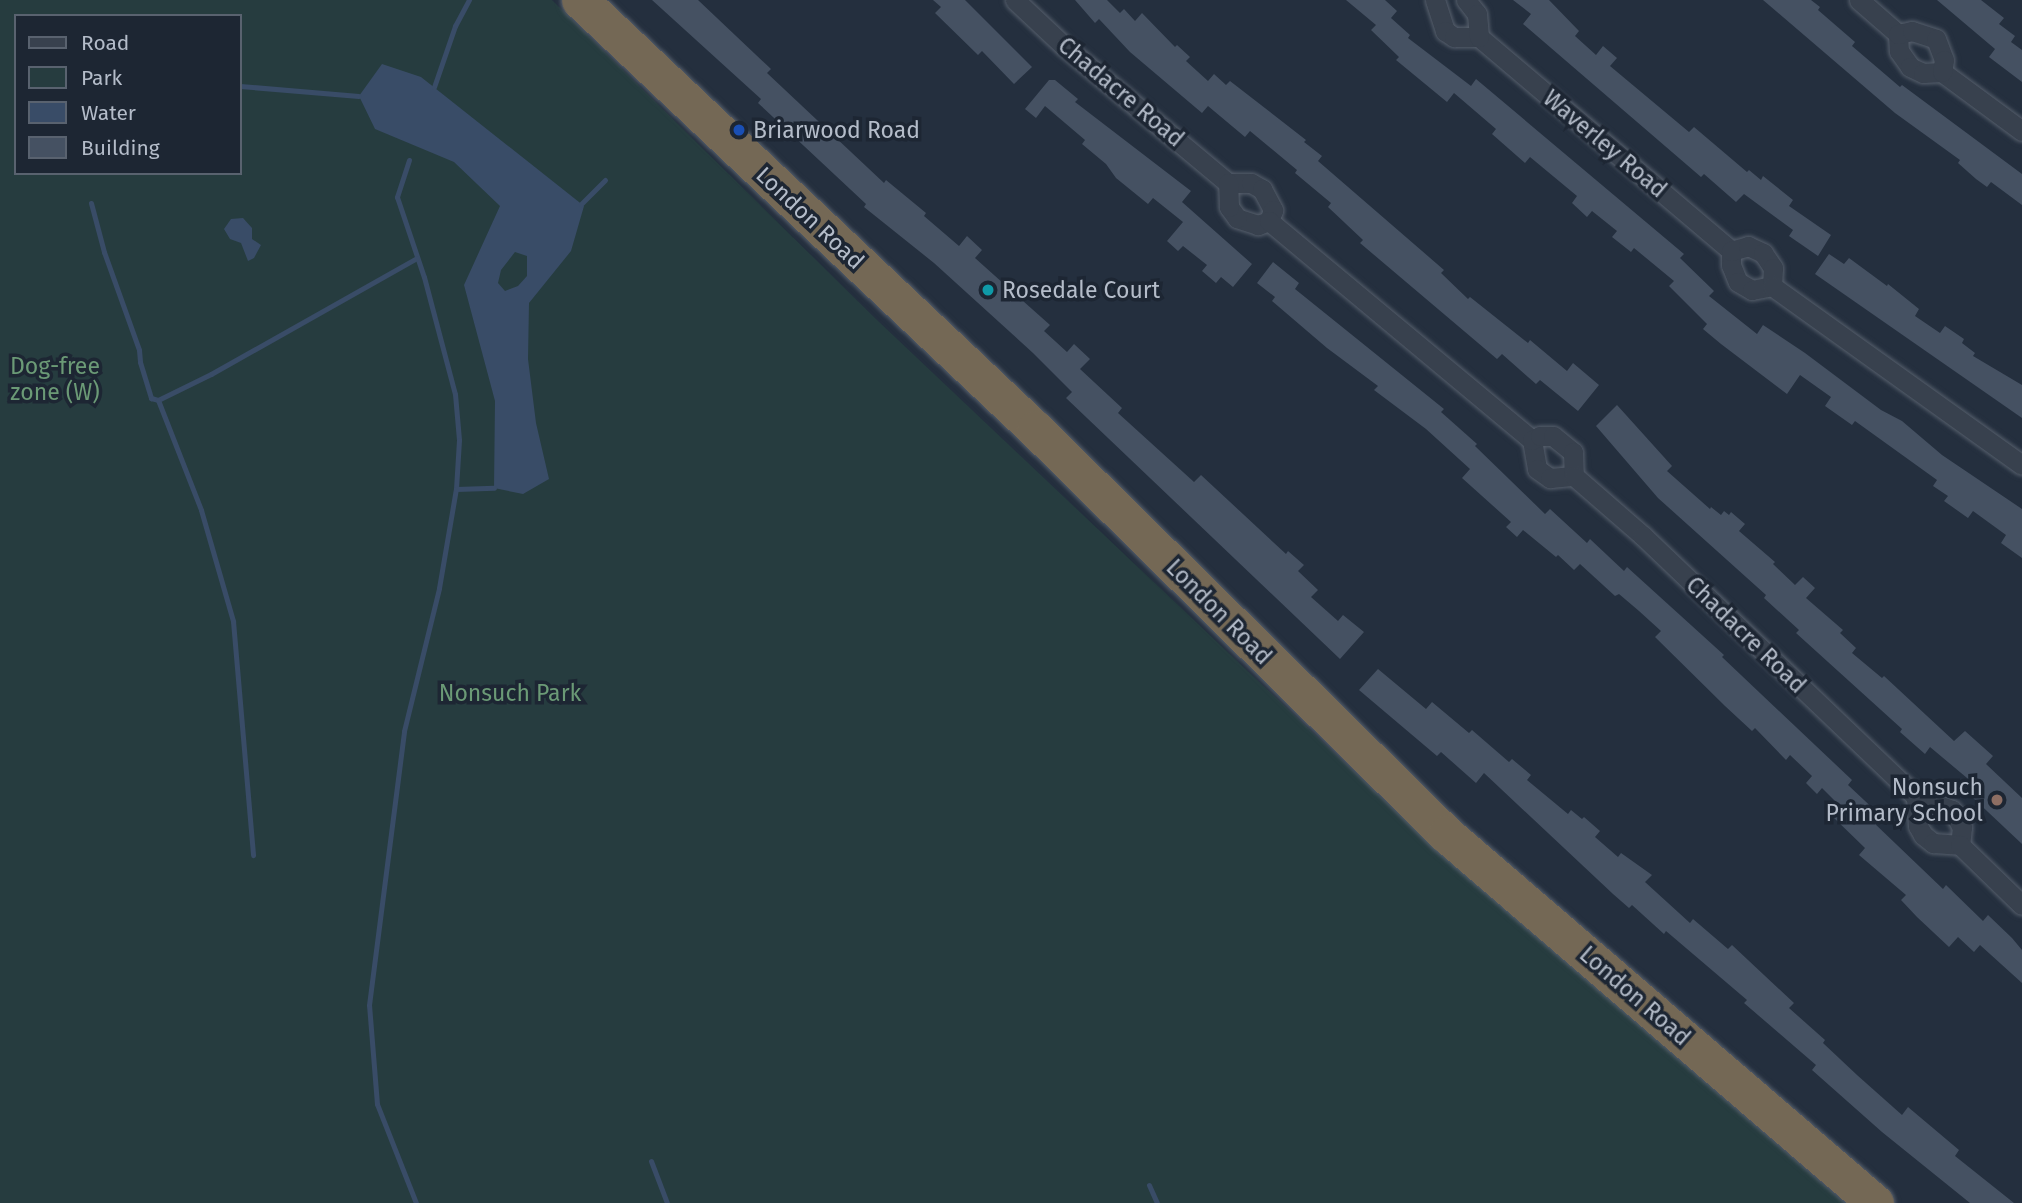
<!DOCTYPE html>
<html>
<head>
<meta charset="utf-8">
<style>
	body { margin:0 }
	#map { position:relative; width:2022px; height:1203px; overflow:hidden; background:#242f3e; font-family:"Fira Sans",sans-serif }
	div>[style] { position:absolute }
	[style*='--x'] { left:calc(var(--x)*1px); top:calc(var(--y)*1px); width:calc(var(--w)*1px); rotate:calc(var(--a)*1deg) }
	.green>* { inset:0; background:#263c3f }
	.water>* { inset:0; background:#394c67 }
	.stream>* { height:5px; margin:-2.5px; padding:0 2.5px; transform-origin:2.5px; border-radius:2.5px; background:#394c67 }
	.building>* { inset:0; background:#455162 }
	.roads { filter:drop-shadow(0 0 2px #565f6c) drop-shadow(0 0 2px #565f6c) }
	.street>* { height:19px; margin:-9.5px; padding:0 9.5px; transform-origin:9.5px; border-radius:9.5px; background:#38414e }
	.highway>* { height:37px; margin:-18.5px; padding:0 18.5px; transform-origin:18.5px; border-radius:18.5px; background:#746855 }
	.dots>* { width:19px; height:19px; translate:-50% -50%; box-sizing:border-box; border:4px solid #1d2633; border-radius:50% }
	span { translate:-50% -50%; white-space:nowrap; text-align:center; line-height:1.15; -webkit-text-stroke:7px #1d2633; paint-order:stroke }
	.street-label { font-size:23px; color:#b4bcc9 }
	.poi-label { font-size:23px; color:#b4bcc9 }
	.left { translate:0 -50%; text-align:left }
	.right { translate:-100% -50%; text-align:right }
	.park-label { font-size:23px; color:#6b9a76 }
	.legend { position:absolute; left:14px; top:14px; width:228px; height:161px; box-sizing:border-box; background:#1d2633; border:2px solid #59626f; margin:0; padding:9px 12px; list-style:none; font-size:21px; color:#b4bcc9 }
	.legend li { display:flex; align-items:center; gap:14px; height:35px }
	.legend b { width:35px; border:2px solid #59626f }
</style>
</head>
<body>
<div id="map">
	<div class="green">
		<div style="clip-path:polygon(evenodd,0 0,552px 0,876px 319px,1440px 853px,1845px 1203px,0 1203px,0 0,16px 16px,240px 16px,240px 173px,16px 173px,16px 16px)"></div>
	</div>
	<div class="water">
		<div style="clip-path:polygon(evenodd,382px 64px,421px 77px,584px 206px,571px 251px,529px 303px,528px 359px,536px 423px,549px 479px,523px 494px,494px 488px,495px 401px,464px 285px,500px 206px,454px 162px,375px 129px,359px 96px,382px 64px,515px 252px,527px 256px,527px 276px,518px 286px,505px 291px,498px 283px,501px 270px,515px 252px)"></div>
		<div style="clip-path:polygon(243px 218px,252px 228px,252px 239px,261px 245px,254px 258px,248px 261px,241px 243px,230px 239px,224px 229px,231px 219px)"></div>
	</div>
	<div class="stream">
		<div style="--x:240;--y:86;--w:119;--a:4.8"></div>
		<div style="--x:434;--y:87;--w:65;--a:-71"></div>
		<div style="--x:455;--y:26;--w:30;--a:-62"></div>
		<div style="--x:409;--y:160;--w:39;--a:108"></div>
		<div style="--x:397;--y:197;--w:84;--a:71.4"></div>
		<div style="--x:424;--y:277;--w:121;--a:75.2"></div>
		<div style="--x:455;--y:394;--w:46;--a:85"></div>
		<div style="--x:459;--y:440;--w:49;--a:93.5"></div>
		<div style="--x:91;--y:203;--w:51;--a:75.1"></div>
		<div style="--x:104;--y:252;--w:104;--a:70.3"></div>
		<div style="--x:139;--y:350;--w:12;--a:85"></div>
		<div style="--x:140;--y:362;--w:38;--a:73"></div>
		<div style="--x:151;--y:398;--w:7;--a:16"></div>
		<div style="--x:158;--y:400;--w:59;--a:-26.1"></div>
		<div style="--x:211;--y:374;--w:236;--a:-29.4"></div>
		<div style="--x:581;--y:204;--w:34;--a:-45"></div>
		<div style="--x:158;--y:400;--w:118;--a:68.6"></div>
		<div style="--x:201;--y:510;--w:116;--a:73.9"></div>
		<div style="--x:233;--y:621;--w:235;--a:85.1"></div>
		<div style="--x:651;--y:1161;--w:45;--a:69.1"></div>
		<div style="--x:1149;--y:1185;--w:20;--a:66"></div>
		<div style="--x:416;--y:1203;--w:106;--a:-111.5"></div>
		<div style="--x:377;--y:1104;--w:99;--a:-94.6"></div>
		<div style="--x:369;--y:1005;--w:276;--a:-82.7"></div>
		<div style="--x:404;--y:731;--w:147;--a:-76.2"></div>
		<div style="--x:439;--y:588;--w:100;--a:-80.3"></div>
		<div style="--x:456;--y:489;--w:38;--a:-2"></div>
	</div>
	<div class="building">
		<div style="clip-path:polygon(652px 0,698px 0,771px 69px,767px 73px,884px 183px,886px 180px,926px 213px,924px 216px,959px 246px,967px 236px,982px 250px,975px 258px,1050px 325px,1044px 331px,1067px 352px,1074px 344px,1090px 359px,1080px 369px,1122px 408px,1118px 413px,1194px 482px,1201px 475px,1286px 554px,1288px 551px,1304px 565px,1298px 571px,1318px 590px,1311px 597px,1338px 621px,1343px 615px,1364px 632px,1340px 659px,1066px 398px,1072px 392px,1033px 353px,934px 263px,864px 207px,866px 204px,758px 103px,761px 99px)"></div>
		<div style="clip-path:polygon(933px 0,965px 0,1032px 67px,1014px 84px,982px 51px,978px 55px,935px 13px,941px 7px)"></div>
		<div style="clip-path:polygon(1075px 0,1107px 0,1120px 13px,1124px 9px,1135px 21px,1142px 13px,1175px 47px,1177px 45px,1190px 57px,1186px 61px,1208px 81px,1214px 74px,1226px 85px,1230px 81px,1306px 140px,1304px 142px,1322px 156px,1318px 161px,1444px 270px,1441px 273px,1468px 299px,1470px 297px,1528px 343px,1530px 340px,1567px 371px,1573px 363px,1599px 385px,1578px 411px,1540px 380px,1536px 384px,1502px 354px,1497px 359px,1360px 243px,1363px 240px,1328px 207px,1331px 203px,1295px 173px,1297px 170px,1250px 131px,1245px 137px,1208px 106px,1202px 113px,1130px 52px,1099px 19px,1095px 23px)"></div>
		<div style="clip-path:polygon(1346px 0,1385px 0,1397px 11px,1391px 18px,1410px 35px,1408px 38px,1471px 86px,1476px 79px,1684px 254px,1680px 258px,1714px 291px,1709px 296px,1757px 334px,1763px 325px,1805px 353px,1881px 410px,1902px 421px,1942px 455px,2022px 509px,2022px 558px,2001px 543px,2006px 535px,1973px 511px,1968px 518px,1944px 501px,1948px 496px,1933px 486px,1937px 480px,1855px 421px,1852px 425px,1825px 406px,1831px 397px,1800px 375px,1787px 394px,1721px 344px,1703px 329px,1707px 324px,1669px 286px,1674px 281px,1634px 248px,1631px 252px,1612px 237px,1617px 231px,1592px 211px,1587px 217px,1572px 203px,1577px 196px,1530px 157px,1525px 163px,1492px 134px,1496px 129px,1454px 93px,1447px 102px,1396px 60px,1399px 57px,1371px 30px,1376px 25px)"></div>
		<div style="clip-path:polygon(1513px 0,1549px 0,1579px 31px,1575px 36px,1596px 55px,1603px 46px,1617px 58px,1610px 66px,1689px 132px,1694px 127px,1747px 172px,1749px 170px,1761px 180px,1763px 176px,1793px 200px,1789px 206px,1831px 235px,1818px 256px,1789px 236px,1793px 230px,1744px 194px,1736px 202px,1704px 174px,1701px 177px,1523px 24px,1531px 14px)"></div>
		<div style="clip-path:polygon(1763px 0,1811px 0,1820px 7px,1818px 10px,1855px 42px,1852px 46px,1900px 87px,1902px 85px,2022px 174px,2022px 205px,1991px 182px,1987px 187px,1976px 179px,1958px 163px,1960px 160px,1895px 113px)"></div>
		<div style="clip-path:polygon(1937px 0,1981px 0,2004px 18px,1999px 24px,2015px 36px,2011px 42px,2022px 50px,2022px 82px,1989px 57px,1995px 49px)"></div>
		<div style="clip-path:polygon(1049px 80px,1055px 80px,1078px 99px,1075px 102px,1191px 191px,1182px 202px,1252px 264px,1233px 287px,1221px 277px,1216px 283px,1202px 271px,1207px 265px,1183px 246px,1178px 251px,1167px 241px,1183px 222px,1153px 198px,1148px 204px,1116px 178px,1106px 164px,1082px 144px,1085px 140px,1045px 106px,1036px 118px,1025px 109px)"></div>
		<div style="clip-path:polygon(1829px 254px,1844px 264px,1849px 258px,1887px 286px,1888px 284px,1919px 309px,1915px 316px,1940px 333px,1945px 326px,1964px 339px,1962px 343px,1975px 353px,1973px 356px,2022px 385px,2022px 418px,1815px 274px)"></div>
		<div style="clip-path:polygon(1273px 262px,1299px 283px,1295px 289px,1444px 409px,1441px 412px,1477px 444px,1475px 446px,1545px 514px,1550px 509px,1587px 543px,1590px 539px,1624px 571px,1627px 567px,1724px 655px,1722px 657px,1852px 780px,1848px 785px,1880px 815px,1873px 822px,1943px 889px,1946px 885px,1983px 921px,1988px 915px,2012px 938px,2022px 950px,2022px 983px,1980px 945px,1974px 952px,1958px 937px,1949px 947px,1917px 917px,1901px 900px,1906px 895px,1859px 855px,1865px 848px,1833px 817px,1842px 808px,1822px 788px,1817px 794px,1806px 783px,1812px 776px,1790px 755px,1786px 760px,1755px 728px,1752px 731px,1725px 706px,1655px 637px,1661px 631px,1639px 611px,1619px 594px,1615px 596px,1580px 564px,1574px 570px,1558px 555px,1556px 557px,1523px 530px,1517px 537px,1506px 527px,1511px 522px,1462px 478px,1470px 469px,1426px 429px,1374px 390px,1378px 386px,1327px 348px,1272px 301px,1275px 297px,1257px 283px)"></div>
		<div style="clip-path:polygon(1617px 405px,1672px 466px,1667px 471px,1710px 509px,1711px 507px,1721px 515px,1724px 511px,1729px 515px,1731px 512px,1745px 524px,1739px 531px,1775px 562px,1773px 564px,1795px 585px,1803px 577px,1815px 588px,1806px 598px,1843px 630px,1840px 633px,1856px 648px,1852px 653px,1882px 678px,1884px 676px,1954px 741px,1965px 731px,1993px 756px,1986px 764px,2022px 798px,2022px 844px,1971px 796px,1979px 788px,1930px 747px,1925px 754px,1900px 732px,1902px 729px,1796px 633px,1799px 630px,1764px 598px,1766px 595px,1658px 498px,1596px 426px)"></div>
		<div style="clip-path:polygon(1378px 669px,1426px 709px,1432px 702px,1469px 733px,1472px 730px,1509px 762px,1512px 759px,1531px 775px,1527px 780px,1568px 814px,1571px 810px,1582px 819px,1584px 817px,1600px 831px,1595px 837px,1618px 857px,1621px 853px,1652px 875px,1645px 882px,1690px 923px,1693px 919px,1728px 949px,1732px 945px,1794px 1003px,1789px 1008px,1825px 1040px,1823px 1043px,1857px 1075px,1902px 1115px,1908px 1107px,1959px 1150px,1955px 1156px,2014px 1203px,1970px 1203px,1882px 1132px,1812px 1070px,1816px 1065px,1744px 1003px,1747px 1000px,1666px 931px,1664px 934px,1632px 905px,1629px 908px,1613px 894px,1484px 773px,1476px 783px,1441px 752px,1437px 756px,1359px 690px)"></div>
	</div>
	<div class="roads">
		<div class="street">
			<div style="--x:1015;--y:0;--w:67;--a:43.2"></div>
			<div style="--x:1064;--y:46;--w:214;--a:39.9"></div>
			<div style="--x:1228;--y:183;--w:23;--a:0"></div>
			<div style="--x:1251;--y:183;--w:13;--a:29"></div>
			<div style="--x:1262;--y:189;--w:24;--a:62"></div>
			<div style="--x:1273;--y:210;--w:12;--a:110"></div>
			<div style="--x:1269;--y:221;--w:12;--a:160"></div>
			<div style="--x:1258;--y:225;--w:22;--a:-162"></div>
			<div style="--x:1237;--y:218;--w:14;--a:-126"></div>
			<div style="--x:1229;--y:207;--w:24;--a:-92"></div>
			<div style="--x:1435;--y:0;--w:33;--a:72"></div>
			<div style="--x:1445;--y:31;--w:11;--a:34"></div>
			<div style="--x:1454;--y:37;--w:25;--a:0"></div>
			<div style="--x:1479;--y:37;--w:331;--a:40.3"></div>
			<div style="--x:1731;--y:251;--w:14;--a:90"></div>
			<div style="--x:1731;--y:265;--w:18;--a:68"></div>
			<div style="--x:1738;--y:282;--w:16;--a:30"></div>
			<div style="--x:1752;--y:290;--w:20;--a:-11"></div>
			<div style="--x:1466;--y:0;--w:18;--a:52"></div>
			<div style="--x:1477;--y:14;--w:23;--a:85"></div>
			<div style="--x:1859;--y:0;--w:52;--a:41.1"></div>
			<div style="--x:1898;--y:34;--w:17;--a:87"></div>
			<div style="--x:1899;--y:51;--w:19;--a:55"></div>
			<div style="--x:1910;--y:67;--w:14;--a:25"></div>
			<div style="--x:1923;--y:73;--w:19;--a:-3"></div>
			<div style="--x:1942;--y:72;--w:99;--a:36.4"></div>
			<div style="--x:1898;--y:34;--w:14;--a:-12"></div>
			<div style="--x:1912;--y:31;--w:25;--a:18"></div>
			<div style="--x:1936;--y:39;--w:22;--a:69"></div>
			<div style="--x:1944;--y:60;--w:12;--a:99"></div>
			<div style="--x:1269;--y:221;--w:342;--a:39.8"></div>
			<div style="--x:1532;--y:440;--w:29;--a:80"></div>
			<div style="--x:1537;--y:469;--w:16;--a:35"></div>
			<div style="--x:1550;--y:478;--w:24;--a:-5"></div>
			<div style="--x:1731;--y:251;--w:18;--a:-16"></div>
			<div style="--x:1748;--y:246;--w:17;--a:25"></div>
			<div style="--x:1763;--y:253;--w:18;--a:56"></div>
			<div style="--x:1773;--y:268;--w:18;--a:93"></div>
			<div style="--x:1772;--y:286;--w:307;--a:35.6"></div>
			<div style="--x:1532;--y:440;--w:9;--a:-27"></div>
			<div style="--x:1540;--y:436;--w:13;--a:0"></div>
			<div style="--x:1553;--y:436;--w:26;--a:39"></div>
			<div style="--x:1573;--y:452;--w:24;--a:88"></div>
			<div style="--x:1574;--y:476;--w:91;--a:41"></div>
			<div style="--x:1643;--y:536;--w:378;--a:43.7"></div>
			<div style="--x:1916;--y:797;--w:38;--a:20"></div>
			<div style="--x:1952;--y:810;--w:20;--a:60"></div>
			<div style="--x:1962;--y:827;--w:18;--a:96"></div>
			<div style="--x:1916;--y:797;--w:29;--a:86"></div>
			<div style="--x:1918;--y:826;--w:10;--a:61"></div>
			<div style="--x:1923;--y:835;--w:13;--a:39"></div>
			<div style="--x:1933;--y:843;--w:27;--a:4"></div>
			<div style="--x:1960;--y:845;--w:86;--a:44.1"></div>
		</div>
		<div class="highway">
			<div style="--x:580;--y:0;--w:625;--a:43.32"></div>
			<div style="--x:1035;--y:429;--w:577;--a:44.58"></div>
			<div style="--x:1446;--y:834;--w:566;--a:40.7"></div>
		</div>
	</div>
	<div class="dots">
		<div style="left:739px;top:130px;background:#1a4fb4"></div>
		<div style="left:988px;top:290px;background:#0f9aa8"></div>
		<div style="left:1997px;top:800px;background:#8d6e63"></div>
	</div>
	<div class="street-label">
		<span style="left:1121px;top:92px;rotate:40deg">Chadacre Road</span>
		<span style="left:1605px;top:144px;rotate:40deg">Waverley Road</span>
		<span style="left:810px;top:218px;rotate:43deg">London Road</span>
		<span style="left:1219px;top:612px;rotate:45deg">London Road</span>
		<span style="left:1746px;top:635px;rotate:44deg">Chadacre Road</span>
		<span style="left:1635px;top:996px;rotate:41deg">London Road</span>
	</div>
	<div class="poi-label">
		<span class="left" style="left:753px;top:130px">Briarwood Road</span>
		<span class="left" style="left:1002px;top:290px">Rosedale Court</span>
		<span class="right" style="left:1983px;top:800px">Nonsuch<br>Primary School</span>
	</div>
	<div class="park-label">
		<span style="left:55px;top:379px">Dog-free<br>zone (W)</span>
		<span style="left:510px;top:693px">Nonsuch Park</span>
	</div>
	<ul class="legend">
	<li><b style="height:9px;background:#38414e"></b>Road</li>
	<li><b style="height:19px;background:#263c3f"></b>Park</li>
	<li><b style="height:19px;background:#394c67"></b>Water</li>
	<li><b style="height:19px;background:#455162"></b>Building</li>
	</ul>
</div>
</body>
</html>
